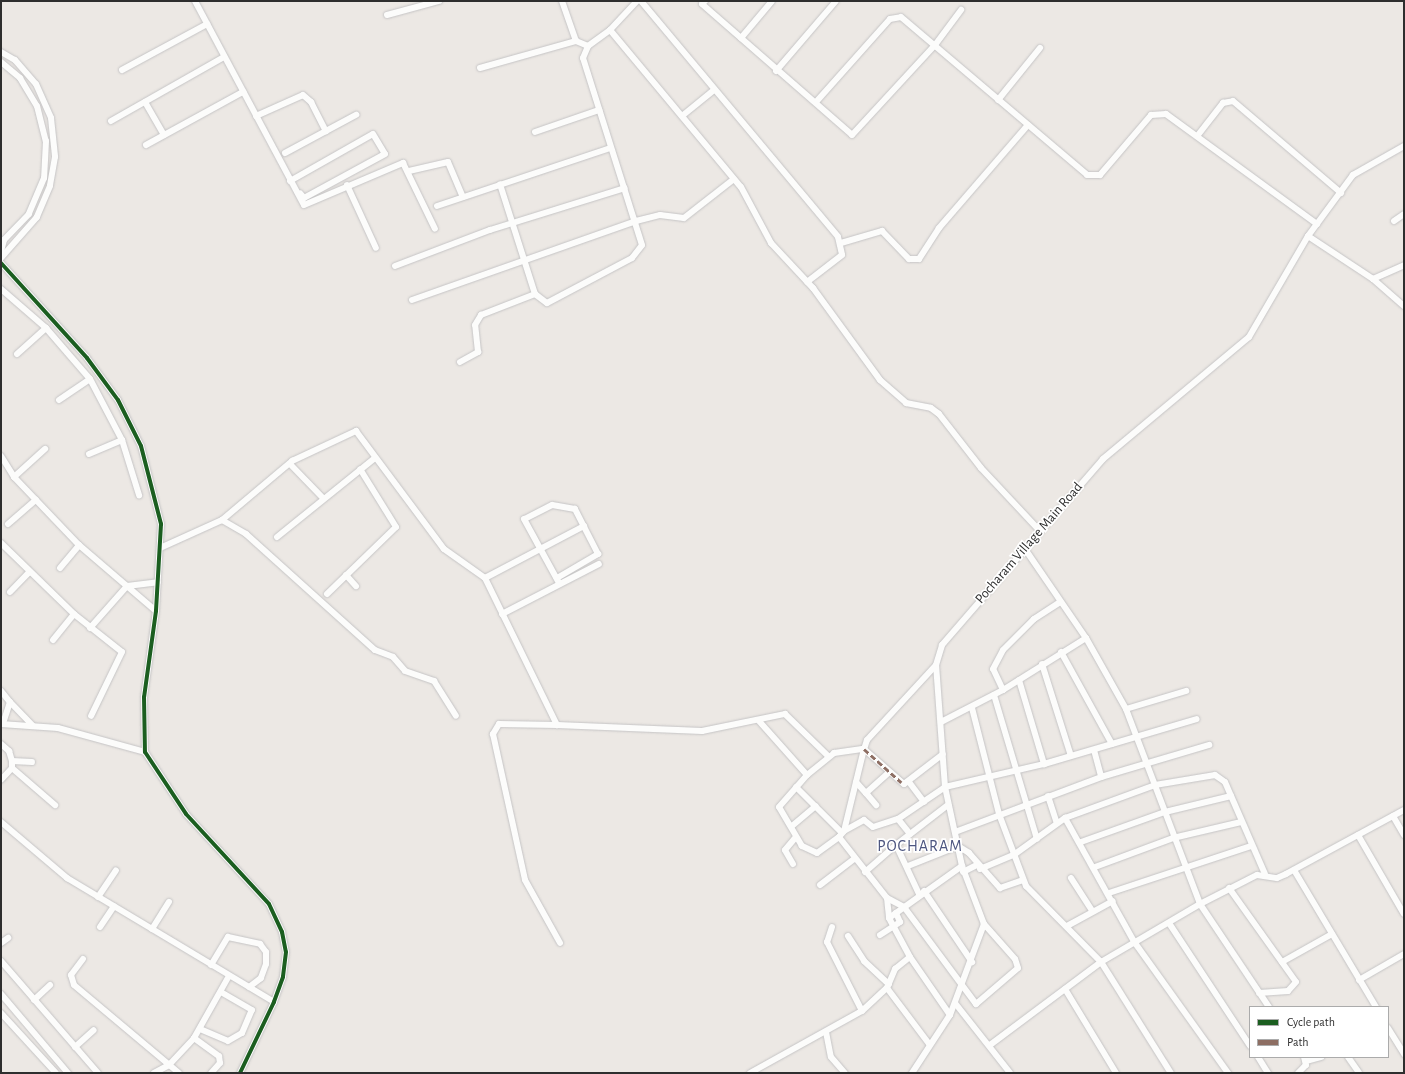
<!DOCTYPE html>
<html>
<head>
<meta charset="utf-8">
<style>
	body { margin:0 }
	#map { position:relative; width:1405px; height:1074px; overflow:hidden; background:#ece8e4; font-family:"Alegreya Sans",sans-serif }
	div>[style] { position:absolute }
	[style*='--x'] { left:calc(var(--x)*1px); top:calc(var(--y)*1px); width:calc(var(--w)*1px); rotate:calc(var(--a)*1deg) }
	.roads { filter:drop-shadow(0 0 1px #c5c4c5) drop-shadow(0 0 1px #c5c4c5) }
	.street>* { height:6px; margin:-3px; padding:0 3px; transform-origin:3px; border-radius:3px; background:#fcfcfb }
	.quiet>* { height:3px; margin-top:-1.5px; transform-origin:0; background:repeating-linear-gradient(90deg,#8d6e63 0 6px,transparent 0 9px) }
	.cycleway>* { height:4px; margin:-2px; padding:0 2px; transform-origin:2px; border-radius:2px; background:#1b5e20 }
	span { translate:-50% -50%; white-space:nowrap; text-align:center; line-height:1.15; -webkit-text-stroke:3.5px #fff; paint-order:stroke }
	.street-label { font-size:14px; color:#2e2e2e }
	.quarter-label { font-size:16px; color:#4d5680; letter-spacing:1px }
	.frame { position:absolute; inset:0; border:2px solid #2e2e2e; pointer-events:none }
	.legend { position:absolute; left:1249px; top:1006px; width:140px; height:52px; box-sizing:border-box; background:#fff; border:1px solid #ababab; margin:0; padding:5px 7px; list-style:none; font-size:12px; color:#2e2e2e }
	.legend li { display:flex; align-items:center; gap:8px; height:20px }
	.legend b { width:20px; border:1px solid #ababab }
</style>
</head>
<body>
<div id="map">
	<div class="roads">
		<div class="street">
			<div style="--x:195;--y:1;--w:231;--a:61.9"></div>
			<div style="--x:304;--y:205;--w:108;--a:-23"></div>
			<div style="--x:403;--y:163;--w:73;--a:64.1"></div>
			<div style="--x:562;--y:1;--w:42;--a:70.7"></div>
			<div style="--x:641;--y:1;--w:307;--a:50.1"></div>
			<div style="--x:838;--y:237;--w:18;--a:77"></div>
			<div style="--x:842;--y:255;--w:44;--a:142.4"></div>
			<div style="--x:705;--y:1;--w:4;--a:135"></div>
			<div style="--x:702;--y:4;--w:199;--a:41.1"></div>
			<div style="--x:852;--y:135;--w:122;--a:-47.3"></div>
			<div style="--x:935;--y:45;--w:44;--a:-53.4"></div>
			<div style="--x:387;--y:15;--w:54;--a:-15.1"></div>
			<div style="--x:610;--y:30;--w:204;--a:50.2"></div>
			<div style="--x:741;--y:187;--w:64;--a:61.8"></div>
			<div style="--x:771;--y:243;--w:62;--a:47"></div>
			<div style="--x:813;--y:288;--w:114;--a:53.9"></div>
			<div style="--x:880;--y:380;--w:35;--a:41"></div>
			<div style="--x:906;--y:403;--w:25;--a:11"></div>
			<div style="--x:931;--y:408;--w:10;--a:37"></div>
			<div style="--x:939;--y:414;--w:68;--a:52.1"></div>
			<div style="--x:981;--y:468;--w:86;--a:46.9"></div>
			<div style="--x:741;--y:38;--w:48;--a:-50"></div>
			<div style="--x:1;--y:52;--w:16;--a:30"></div>
			<div style="--x:15;--y:60;--w:32;--a:49"></div>
			<div style="--x:36;--y:84;--w:37;--a:66"></div>
			<div style="--x:51;--y:118;--w:39;--a:84"></div>
			<div style="--x:55;--y:157;--w:29;--a:100"></div>
			<div style="--x:50;--y:186;--w:34;--a:113"></div>
			<div style="--x:37;--y:217;--w:55;--a:131.3"></div>
			<div style="--x:1;--y:62;--w:25;--a:40"></div>
			<div style="--x:20;--y:78;--w:33;--a:59"></div>
			<div style="--x:37;--y:106;--w:36;--a:76"></div>
			<div style="--x:46;--y:141;--w:37;--a:93"></div>
			<div style="--x:44;--y:178;--w:39;--a:113"></div>
			<div style="--x:29;--y:214;--w:36;--a:134"></div>
			<div style="--x:4;--y:240;--w:11;--a:105"></div>
			<div style="--x:480;--y:68;--w:100;--a:-15.7"></div>
			<div style="--x:576;--y:41;--w:13;--a:23"></div>
			<div style="--x:122;--y:70;--w:97;--a:-28.4"></div>
			<div style="--x:776;--y:71;--w:92;--a:-49.4"></div>
			<div style="--x:998;--y:100;--w:67;--a:-51.1"></div>
			<div style="--x:145;--y:102;--w:38;--a:60"></div>
			<div style="--x:816;--y:102;--w:111;--a:-48.3"></div>
			<div style="--x:890;--y:19;--w:11;--a:-10"></div>
			<div style="--x:901;--y:17;--w:244;--a:40.3"></div>
			<div style="--x:1087;--y:175;--w:13;--a:0"></div>
			<div style="--x:1100;--y:175;--w:79;--a:-49.6"></div>
			<div style="--x:1151;--y:115;--w:15;--a:-4"></div>
			<div style="--x:1166;--y:114;--w:187;--a:36.1"></div>
			<div style="--x:256;--y:116;--w:51;--a:-24.1"></div>
			<div style="--x:303;--y:95;--w:11;--a:41"></div>
			<div style="--x:311;--y:102;--w:33;--a:63"></div>
			<div style="--x:682;--y:116;--w:41;--a:-39.1"></div>
			<div style="--x:111;--y:121;--w:130;--a:-29.5"></div>
			<div style="--x:535;--y:132;--w:68;--a:-19"></div>
			<div style="--x:1198;--y:135;--w:41;--a:-52"></div>
			<div style="--x:1223;--y:103;--w:10;--a:-11"></div>
			<div style="--x:1233;--y:101;--w:142;--a:40.4"></div>
			<div style="--x:146;--y:145;--w:111;--a:-28.7"></div>
			<div style="--x:285;--y:153;--w:81;--a:-28.2"></div>
			<div style="--x:409;--y:171;--w:40;--a:-13"></div>
			<div style="--x:448;--y:162;--w:38;--a:67"></div>
			<div style="--x:290;--y:181;--w:95;--a:-29.5"></div>
			<div style="--x:373;--y:134;--w:23;--a:59"></div>
			<div style="--x:385;--y:154;--w:92;--a:151.5"></div>
			<div style="--x:304;--y:198;--w:6;--a:-129"></div>
			<div style="--x:347;--y:185;--w:69;--a:65.3"></div>
			<div style="--x:437;--y:206;--w:182;--a:-18.5"></div>
			<div style="--x:1394;--y:221;--w:12;--a:-35"></div>
			<div style="--x:1308;--y:236;--w:78;--a:33.5"></div>
			<div style="--x:1373;--y:279;--w:41;--a:41.1"></div>
			<div style="--x:841;--y:243;--w:43;--a:-16.3"></div>
			<div style="--x:882;--y:231;--w:39;--a:46"></div>
			<div style="--x:909;--y:259;--w:10;--a:0"></div>
			<div style="--x:919;--y:259;--w:37;--a:-57"></div>
			<div style="--x:939;--y:228;--w:136;--a:-49.2"></div>
			<div style="--x:1;--y:263;--w:128;--a:47.8"></div>
			<div style="--x:87;--y:358;--w:52;--a:53.6"></div>
			<div style="--x:118;--y:400;--w:51;--a:63.4"></div>
			<div style="--x:141;--y:446;--w:81;--a:75.6"></div>
			<div style="--x:161;--y:524;--w:87;--a:93.3"></div>
			<div style="--x:156;--y:611;--w:87;--a:97.9"></div>
			<div style="--x:144;--y:697;--w:55;--a:89"></div>
			<div style="--x:145;--y:752;--w:74;--a:56.5"></div>
			<div style="--x:186;--y:814;--w:122;--a:47.3"></div>
			<div style="--x:269;--y:904;--w:31;--a:65"></div>
			<div style="--x:282;--y:932;--w:20;--a:79"></div>
			<div style="--x:286;--y:952;--w:25;--a:97"></div>
			<div style="--x:283;--y:977;--w:27;--a:110"></div>
			<div style="--x:274;--y:1002;--w:79;--a:115.6"></div>
			<div style="--x:395;--y:266;--w:102;--a:-20.8"></div>
			<div style="--x:490;--y:230;--w:141;--a:-17.3"></div>
			<div style="--x:1373;--y:279;--w:34;--a:-24"></div>
			<div style="--x:1;--y:289;--w:60;--a:40.9"></div>
			<div style="--x:46;--y:328;--w:67;--a:49.2"></div>
			<div style="--x:90;--y:379;--w:69;--a:62.3"></div>
			<div style="--x:122;--y:440;--w:58;--a:72.8"></div>
			<div style="--x:535;--y:294;--w:15;--a:37"></div>
			<div style="--x:547;--y:303;--w:96;--a:-27.9"></div>
			<div style="--x:632;--y:258;--w:16;--a:-52"></div>
			<div style="--x:642;--y:245;--w:196;--a:-107.5"></div>
			<div style="--x:583;--y:58;--w:13;--a:-67"></div>
			<div style="--x:588;--y:46;--w:27;--a:-36"></div>
			<div style="--x:610;--y:30;--w:40;--a:-47"></div>
			<div style="--x:412;--y:300;--w:238;--a:-19.4"></div>
			<div style="--x:636;--y:221;--w:25;--a:-14"></div>
			<div style="--x:660;--y:215;--w:24;--a:7"></div>
			<div style="--x:684;--y:218;--w:63;--a:-38"></div>
			<div style="--x:17;--y:354;--w:39;--a:-42"></div>
			<div style="--x:460;--y:362;--w:21;--a:-29"></div>
			<div style="--x:478;--y:352;--w:27;--a:-96"></div>
			<div style="--x:475;--y:325;--w:12;--a:-59"></div>
			<div style="--x:481;--y:315;--w:58;--a:-21.3"></div>
			<div style="--x:535;--y:294;--w:115;--a:-107.7"></div>
			<div style="--x:59;--y:400;--w:37;--a:-34"></div>
			<div style="--x:89;--y:454;--w:36;--a:-23"></div>
			<div style="--x:1;--y:456;--w:25;--a:58"></div>
			<div style="--x:14;--y:477;--w:94;--a:46.3"></div>
			<div style="--x:79;--y:545;--w:101;--a:40.6"></div>
			<div style="--x:290;--y:464;--w:47;--a:45.9"></div>
			<div style="--x:14;--y:477;--w:42;--a:-42.1"></div>
			<div style="--x:222;--y:520;--w:92;--a:-40.1"></div>
			<div style="--x:292;--y:461;--w:71;--a:-25.1"></div>
			<div style="--x:356;--y:431;--w:147;--a:53.3"></div>
			<div style="--x:444;--y:549;--w:50;--a:35.3"></div>
			<div style="--x:485;--y:578;--w:164;--a:63.9"></div>
			<div style="--x:557;--y:725;--w:145;--a:2.4"></div>
			<div style="--x:702;--y:731;--w:85;--a:-11.6"></div>
			<div style="--x:785;--y:714;--w:60;--a:44.3"></div>
			<div style="--x:8;--y:524;--w:37;--a:-41"></div>
			<div style="--x:277;--y:537;--w:126;--a:-38.9"></div>
			<div style="--x:1;--y:543;--w:102;--a:44.2"></div>
			<div style="--x:74;--y:614;--w:61;--a:38.4"></div>
			<div style="--x:122;--y:652;--w:71;--a:115.8"></div>
			<div style="--x:160;--y:548;--w:68;--a:-24.3"></div>
			<div style="--x:222;--y:520;--w:28;--a:30"></div>
			<div style="--x:246;--y:534;--w:173;--a:42"></div>
			<div style="--x:375;--y:650;--w:19;--a:21"></div>
			<div style="--x:393;--y:657;--w:18;--a:49"></div>
			<div style="--x:405;--y:671;--w:31;--a:19"></div>
			<div style="--x:434;--y:681;--w:41;--a:57.8"></div>
			<div style="--x:1025;--y:549;--w:108;--a:55.6"></div>
			<div style="--x:1086;--y:638;--w:81;--a:60.6"></div>
			<div style="--x:1126;--y:709;--w:209;--a:69.2"></div>
			<div style="--x:1200;--y:904;--w:124;--a:56.2"></div>
			<div style="--x:60;--y:568;--w:30;--a:-50"></div>
			<div style="--x:346;--y:575;--w:15;--a:48"></div>
			<div style="--x:485;--y:578;--w:112;--a:-27.7"></div>
			<div style="--x:557;--y:578;--w:48;--a:-30.3"></div>
			<div style="--x:598;--y:554;--w:51;--a:-117.1"></div>
			<div style="--x:575;--y:509;--w:23;--a:-170"></div>
			<div style="--x:552;--y:505;--w:31;--a:153"></div>
			<div style="--x:524;--y:519;--w:73;--a:61.3"></div>
			<div style="--x:10;--y:592;--w:28;--a:-46"></div>
			<div style="--x:327;--y:594;--w:96;--a:-44.2"></div>
			<div style="--x:396;--y:527;--w:68;--a:-121.8"></div>
			<div style="--x:502;--y:614;--w:109;--a:-27.3"></div>
			<div style="--x:90;--y:628;--w:56;--a:-48.6"></div>
			<div style="--x:127;--y:586;--w:31;--a:-7"></div>
			<div style="--x:53;--y:640;--w:33;--a:-51"></div>
			<div style="--x:1061;--y:652;--w:105;--a:61"></div>
			<div style="--x:1042;--y:664;--w:96;--a:72.5"></div>
			<div style="--x:936;--y:665;--w:102;--a:132.6"></div>
			<div style="--x:867;--y:740;--w:9;--a:108"></div>
			<div style="--x:864;--y:749;--w:84;--a:103.7"></div>
			<div style="--x:844;--y:831;--w:8;--a:130"></div>
			<div style="--x:839;--y:837;--w:27;--a:144"></div>
			<div style="--x:817;--y:853;--w:17;--a:-155"></div>
			<div style="--x:802;--y:846;--w:45;--a:-120.5"></div>
			<div style="--x:779;--y:807;--w:43;--a:-48.8"></div>
			<div style="--x:807;--y:775;--w:35;--a:-39"></div>
			<div style="--x:834;--y:753;--w:30;--a:-8"></div>
			<div style="--x:864;--y:749;--w:53;--a:41.2"></div>
			<div style="--x:904;--y:784;--w:49;--a:-37.6"></div>
			<div style="--x:1019;--y:680;--w:88;--a:73.4"></div>
			<div style="--x:1003;--y:690;--w:23;--a:-115"></div>
			<div style="--x:993;--y:669;--w:21;--a:-62"></div>
			<div style="--x:1003;--y:650;--w:44;--a:-45"></div>
			<div style="--x:1034;--y:619;--w:31;--a:-33"></div>
			<div style="--x:1;--y:691;--w:14;--a:51"></div>
			<div style="--x:10;--y:702;--w:23;--a:108"></div>
			<div style="--x:994;--y:695;--w:150;--a:73.4"></div>
			<div style="--x:10;--y:702;--w:33;--a:46"></div>
			<div style="--x:972;--y:708;--w:109;--a:75.7"></div>
			<div style="--x:999;--y:814;--w:77;--a:69.4"></div>
			<div style="--x:1026;--y:886;--w:107;--a:45.4"></div>
			<div style="--x:1101;--y:962;--w:131;--a:57.8"></div>
			<div style="--x:1126;--y:709;--w:63;--a:-16.7"></div>
			<div style="--x:759;--y:721;--w:72;--a:48.4"></div>
			<div style="--x:941;--y:722;--w:70;--a:-27.3"></div>
			<div style="--x:1003;--y:690;--w:98;--a:-32.1"></div>
			<div style="--x:1;--y:724;--w:57;--a:4"></div>
			<div style="--x:58;--y:728;--w:90;--a:15.4"></div>
			<div style="--x:557;--y:725;--w:58;--a:-179"></div>
			<div style="--x:499;--y:724;--w:12;--a:121"></div>
			<div style="--x:493;--y:734;--w:149;--a:77.6"></div>
			<div style="--x:525;--y:880;--w:72;--a:60.9"></div>
			<div style="--x:1;--y:744;--w:11;--a:41"></div>
			<div style="--x:9;--y:751;--w:10;--a:73"></div>
			<div style="--x:12;--y:761;--w:7;--a:90"></div>
			<div style="--x:12;--y:768;--w:16;--a:133"></div>
			<div style="--x:1094;--y:750;--w:28;--a:75"></div>
			<div style="--x:12;--y:761;--w:20;--a:3"></div>
			<div style="--x:12;--y:768;--w:57;--a:40.7"></div>
			<div style="--x:856;--y:782;--w:15;--a:48"></div>
			<div style="--x:866;--y:793;--w:31;--a:-42"></div>
			<div style="--x:909;--y:782;--w:25;--a:53"></div>
			<div style="--x:796;--y:787;--w:65;--a:45"></div>
			<div style="--x:866;--y:793;--w:16;--a:50"></div>
			<div style="--x:1048;--y:796;--w:28;--a:72"></div>
			<div style="--x:1393;--y:816;--w:22;--a:60"></div>
			<div style="--x:1065;--y:818;--w:143;--a:60.8"></div>
			<div style="--x:1135;--y:943;--w:160;--a:54.4"></div>
			<div style="--x:898;--y:819;--w:19;--a:51"></div>
			<div style="--x:1;--y:822;--w:87;--a:40.3"></div>
			<div style="--x:67;--y:878;--w:241;--a:30.9"></div>
			<div style="--x:792;--y:826;--w:31;--a:-40"></div>
			<div style="--x:844;--y:831;--w:23;--a:-29"></div>
			<div style="--x:864;--y:820;--w:11;--a:38"></div>
			<div style="--x:873;--y:827;--w:26;--a:-18"></div>
			<div style="--x:898;--y:819;--w:57;--a:-34.2"></div>
			<div style="--x:945;--y:787;--w:102;--a:-13.1"></div>
			<div style="--x:1044;--y:764;--w:159;--a:-16.4"></div>
			<div style="--x:955;--y:832;--w:156;--a:-20.6"></div>
			<div style="--x:1101;--y:777;--w:113;--a:-16.5"></div>
			<div style="--x:1358;--y:835;--w:91;--a:59.8"></div>
			<div style="--x:839;--y:837;--w:78;--a:51.8"></div>
			<div style="--x:887;--y:898;--w:20;--a:84"></div>
			<div style="--x:1081;--y:842;--w:89;--a:-19.7"></div>
			<div style="--x:1165;--y:812;--w:68;--a:-13.6"></div>
			<div style="--x:793;--y:864;--w:16;--a:-120"></div>
			<div style="--x:785;--y:850;--w:16;--a:-50"></div>
			<div style="--x:908;--y:866;--w:54;--a:-21.8"></div>
			<div style="--x:958;--y:846;--w:13;--a:32"></div>
			<div style="--x:969;--y:853;--w:47;--a:48.5"></div>
			<div style="--x:1000;--y:888;--w:24;--a:-19"></div>
			<div style="--x:1095;--y:867;--w:83;--a:-20.4"></div>
			<div style="--x:1173;--y:838;--w:70;--a:-13.2"></div>
			<div style="--x:980;--y:869;--w:38;--a:-23"></div>
			<div style="--x:1015;--y:854;--w:62;--a:-35.8"></div>
			<div style="--x:1065;--y:818;--w:96;--a:-20.1"></div>
			<div style="--x:1155;--y:785;--w:61;--a:-9.5"></div>
			<div style="--x:1215;--y:775;--w:12;--a:35"></div>
			<div style="--x:1225;--y:782;--w:100;--a:66.5"></div>
			<div style="--x:1294;--y:870;--w:160;--a:59.1"></div>
			<div style="--x:865;--y:872;--w:41;--a:-41.1"></div>
			<div style="--x:963;--y:872;--w:16;--a:-27"></div>
			<div style="--x:1071;--y:878;--w:40;--a:57.1"></div>
			<div style="--x:820;--y:885;--w:43;--a:-37.4"></div>
			<div style="--x:1229;--y:888;--w:115;--a:54.5"></div>
			<div style="--x:1296;--y:982;--w:12;--a:132"></div>
			<div style="--x:1288;--y:991;--w:29;--a:176"></div>
			<div style="--x:924;--y:891;--w:86;--a:55.9"></div>
			<div style="--x:1109;--y:893;--w:150;--a:-18.3"></div>
			<div style="--x:919;--y:894;--w:54;--a:-115.1"></div>
			<div style="--x:896;--y:845;--w:66;--a:-37.6"></div>
			<div style="--x:98;--y:897;--w:32;--a:-56"></div>
			<div style="--x:887;--y:898;--w:19;--a:28"></div>
			<div style="--x:904;--y:907;--w:121;--a:53.4"></div>
			<div style="--x:976;--y:1004;--w:55;--a:-40.6"></div>
			<div style="--x:1018;--y:968;--w:9;--a:-108"></div>
			<div style="--x:1015;--y:959;--w:47;--a:-131.5"></div>
			<div style="--x:1169;--y:923;--w:147;--a:56.6"></div>
			<div style="--x:1067;--y:926;--w:52;--a:-28.5"></div>
			<div style="--x:100;--y:927;--w:25;--a:-56"></div>
			<div style="--x:832;--y:927;--w:16;--a:108"></div>
			<div style="--x:827;--y:942;--w:77;--a:63.1"></div>
			<div style="--x:152;--y:929;--w:32;--a:-58"></div>
			<div style="--x:880;--y:935;--w:24;--a:-33"></div>
			<div style="--x:900;--y:922;--w:10;--a:-114"></div>
			<div style="--x:848;--y:936;--w:30;--a:57"></div>
			<div style="--x:864;--y:961;--w:34;--a:43"></div>
			<div style="--x:1;--y:943;--w:9;--a:-36"></div>
			<div style="--x:83;--y:959;--w:20;--a:127"></div>
			<div style="--x:71;--y:975;--w:10;--a:73"></div>
			<div style="--x:74;--y:985;--w:137;--a:40"></div>
			<div style="--x:1;--y:961;--w:148;--a:49.1"></div>
			<div style="--x:1282;--y:962;--w:57;--a:-29.2"></div>
			<div style="--x:211;--y:965;--w:33;--a:-59"></div>
			<div style="--x:228;--y:937;--w:33;--a:12"></div>
			<div style="--x:260;--y:944;--w:10;--a:53"></div>
			<div style="--x:266;--y:952;--w:12;--a:90"></div>
			<div style="--x:266;--y:964;--w:15;--a:110"></div>
			<div style="--x:261;--y:978;--w:15;--a:143"></div>
			<div style="--x:1359;--y:980;--w:52;--a:-30"></div>
			<div style="--x:887;--y:988;--w:71;--a:53"></div>
			<div style="--x:1065;--y:989;--w:98;--a:58.7"></div>
			<div style="--x:1;--y:994;--w:104;--a:49.7"></div>
			<div style="--x:34;--y:1000;--w:22;--a:-43"></div>
			<div style="--x:955;--y:1003;--w:89;--a:51.8"></div>
			<div style="--x:1;--y:1013;--w:81;--a:47.5"></div>
			<div style="--x:950;--y:1015;--w:70;--a:-124.6"></div>
			<div style="--x:910;--y:957;--w:44;--a:-118.3"></div>
			<div style="--x:889;--y:918;--w:90;--a:-35.5"></div>
			<div style="--x:1388;--y:1028;--w:31;--a:58"></div>
			<div style="--x:200;--y:1029;--w:30;--a:23"></div>
			<div style="--x:228;--y:1041;--w:16;--a:-30"></div>
			<div style="--x:242;--y:1033;--w:25;--a:-67"></div>
			<div style="--x:252;--y:1010;--w:36;--a:-150"></div>
			<div style="--x:826;--y:1032;--w:25;--a:79"></div>
			<div style="--x:831;--y:1057;--w:21;--a:49"></div>
			<div style="--x:194;--y:1038;--w:31;--a:36"></div>
			<div style="--x:219;--y:1056;--w:7;--a:82"></div>
			<div style="--x:220;--y:1063;--w:13;--a:132"></div>
			<div style="--x:990;--y:1045;--w:139;--a:-36.8"></div>
			<div style="--x:1101;--y:962;--w:115;--a:-30.4"></div>
			<div style="--x:1200;--y:904;--w:64;--a:-27"></div>
			<div style="--x:1257;--y:875;--w:20;--a:9"></div>
			<div style="--x:1277;--y:878;--w:10;--a:-24"></div>
			<div style="--x:1286;--y:874;--w:134;--a:-28.5"></div>
			<div style="--x:75;--y:1047;--w:25;--a:-42"></div>
			<div style="--x:1258;--y:1057;--w:19;--a:58"></div>
			<div style="--x:1348;--y:1057;--w:19;--a:55"></div>
			<div style="--x:1306;--y:1061;--w:16;--a:-15"></div>
			<div style="--x:154;--y:1073;--w:17;--a:-28"></div>
			<div style="--x:169;--y:1065;--w:37;--a:-47"></div>
			<div style="--x:194;--y:1038;--w:71;--a:-60.6"></div>
			<div style="--x:750;--y:1073;--w:128;--a:-29"></div>
			<div style="--x:862;--y:1011;--w:34;--a:-43"></div>
			<div style="--x:887;--y:988;--w:21;--a:-67"></div>
			<div style="--x:895;--y:969;--w:19;--a:-39"></div>
			<div style="--x:912;--y:1073;--w:69;--a:-56.8"></div>
			<div style="--x:950;--y:1015;--w:97;--a:-69.5"></div>
			<div style="--x:984;--y:924;--w:62;--a:-110.8"></div>
			<div style="--x:962;--y:866;--w:81;--a:-102.1"></div>
			<div style="--x:945;--y:787;--w:122;--a:-94.2"></div>
			<div style="--x:936;--y:665;--w:21;--a:-73"></div>
			<div style="--x:942;--y:645;--w:246;--a:-49.1"></div>
			<div style="--x:1103;--y:459;--w:190;--a:-39.9"></div>
			<div style="--x:1249;--y:337;--w:117;--a:-59.7"></div>
			<div style="--x:1308;--y:236;--w:76;--a:-53.6"></div>
			<div style="--x:1353;--y:175;--w:59;--a:-29.6"></div>
			<div style="--x:1298;--y:1073;--w:11;--a:-45"></div>
			<div style="--x:1306;--y:1065;--w:8;--a:-104"></div>
		</div>
	</div>
	<div class="quiet">
		<div style="--x:864;--y:749;--w:50;--a:41.7"></div>
	</div>
	<div class="cycleway">
		<div style="--x:1;--y:263;--w:128;--a:47.8"></div>
		<div style="--x:87;--y:358;--w:52;--a:53.6"></div>
		<div style="--x:118;--y:400;--w:51;--a:63.4"></div>
		<div style="--x:141;--y:446;--w:81;--a:75.6"></div>
		<div style="--x:161;--y:524;--w:87;--a:93.3"></div>
		<div style="--x:156;--y:611;--w:87;--a:97.9"></div>
		<div style="--x:144;--y:697;--w:55;--a:89"></div>
		<div style="--x:145;--y:752;--w:74;--a:56.5"></div>
		<div style="--x:186;--y:814;--w:122;--a:47.3"></div>
		<div style="--x:269;--y:904;--w:31;--a:65"></div>
		<div style="--x:282;--y:932;--w:20;--a:79"></div>
		<div style="--x:286;--y:952;--w:25;--a:97"></div>
		<div style="--x:283;--y:977;--w:27;--a:110"></div>
		<div style="--x:274;--y:1002;--w:79;--a:115.6"></div>
	</div>
	<div class="street-label">
		<span style="left:1029px;top:543px;rotate:-49deg">Pocharam Village Main Road</span>
	</div>
	<div class="quarter-label">
		<span style="left:920px;top:846px">POCHARAM</span>
	</div>
	<div class="frame"></div>
	<ul class="legend">
	<li><b style="height:5px;background:#1b5e20"></b>Cycle path</li>
	<li><b style="height:5px;background:#8d6e63"></b>Path</li>
	</ul>
</div>
</body>
</html>
